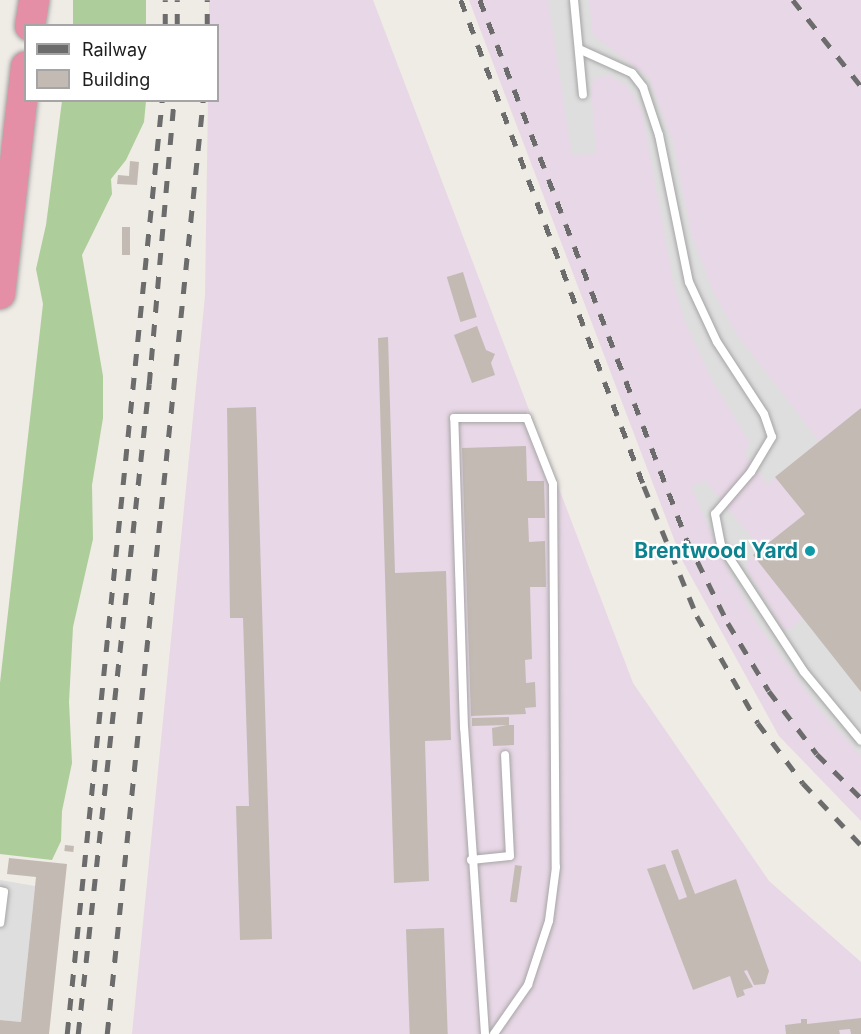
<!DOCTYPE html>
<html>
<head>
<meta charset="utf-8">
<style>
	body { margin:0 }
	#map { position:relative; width:861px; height:1034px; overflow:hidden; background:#efebe5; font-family:Inter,sans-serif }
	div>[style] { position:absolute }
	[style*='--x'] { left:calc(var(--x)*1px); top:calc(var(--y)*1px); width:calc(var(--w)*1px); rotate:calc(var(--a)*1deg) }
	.industrial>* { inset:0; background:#e8d7e6 }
	.forest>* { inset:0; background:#adcd9b; transform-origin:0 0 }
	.parking>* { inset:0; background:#dedede }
	.building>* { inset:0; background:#c3bab4; transform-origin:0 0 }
	.roads { filter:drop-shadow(0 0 2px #a5a5a5) drop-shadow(0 0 2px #a5a5a5) }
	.lane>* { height:8px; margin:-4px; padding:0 4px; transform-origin:4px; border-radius:4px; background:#fff }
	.highway>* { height:30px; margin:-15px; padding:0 15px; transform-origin:15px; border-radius:15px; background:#e48fa5 }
	.rail>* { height:4.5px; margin-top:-2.25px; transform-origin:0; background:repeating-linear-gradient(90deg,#6c6c6c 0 12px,transparent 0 24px) }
	.dots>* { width:16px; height:16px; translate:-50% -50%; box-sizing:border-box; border:3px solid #fff; border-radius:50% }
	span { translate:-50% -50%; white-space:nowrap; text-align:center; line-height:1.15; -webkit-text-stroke:4.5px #fff; paint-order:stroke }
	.culture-label { font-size:21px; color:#0d838f; font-weight:700 }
	.right { translate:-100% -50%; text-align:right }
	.legend { position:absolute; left:24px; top:24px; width:195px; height:78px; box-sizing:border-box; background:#fff; border:2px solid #a5a5a5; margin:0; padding:8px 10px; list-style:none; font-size:18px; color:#1e1e1e }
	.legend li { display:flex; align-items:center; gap:12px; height:30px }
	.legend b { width:30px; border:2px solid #a5a5a5 }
</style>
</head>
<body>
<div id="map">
	<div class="industrial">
		<div style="clip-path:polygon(209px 0,373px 0,633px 683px,769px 881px,861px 962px,861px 1034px,132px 1034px,205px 296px,208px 101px,218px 100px,218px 26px,209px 25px)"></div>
		<div style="clip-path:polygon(469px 0,861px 0,861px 821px,779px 736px,682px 560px)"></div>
	</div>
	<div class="forest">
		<div style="left:73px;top:0;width:73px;height:25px"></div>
		<div style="clip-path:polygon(62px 101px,146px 101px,144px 122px,126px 160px,111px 179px,112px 194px,82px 255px,103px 376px,103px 418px,92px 485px,93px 539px,73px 627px,69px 702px,72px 763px,62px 811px,61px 841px,52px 860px,0 854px,0 683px,43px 304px,36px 269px,46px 225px)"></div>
	</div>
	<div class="parking">
		<div style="clip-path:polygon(548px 0,589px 0,593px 35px,649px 77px,674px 145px,691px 233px,712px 289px,736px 333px,819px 441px,767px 484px,744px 454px,750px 443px,713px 382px,685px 322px,673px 282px,642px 111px,626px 85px,609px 76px,595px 78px,591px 87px,596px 154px,572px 155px)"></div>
		<div style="clip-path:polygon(706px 481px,761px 549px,747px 562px,746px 568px,783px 628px,788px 630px,803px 618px,861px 691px,861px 756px,821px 712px,758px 625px,721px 557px,691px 486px)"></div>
		<div style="clip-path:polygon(0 880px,35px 886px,21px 1022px,0 1020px)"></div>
	</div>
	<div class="building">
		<div style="clip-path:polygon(130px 161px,139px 162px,137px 185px,117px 184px,118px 175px,129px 176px)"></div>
		<div style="left:122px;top:227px;width:8px;height:28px"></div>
		<div style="left:463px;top:272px;width:47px;height:17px;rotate:73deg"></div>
		<div style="clip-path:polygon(477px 326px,486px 350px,495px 354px,491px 363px,495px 375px,472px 383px,454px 335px)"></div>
		<div style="clip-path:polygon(388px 337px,395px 573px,446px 571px,451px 740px,425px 741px,429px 881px,394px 883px,378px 338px)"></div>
		<div style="clip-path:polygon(256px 407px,272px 939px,240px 940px,236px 806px,249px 806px,243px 618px,230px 618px,227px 408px)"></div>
		<div style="clip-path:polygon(861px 408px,861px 692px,753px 555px,805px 514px,775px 477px)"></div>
		<div style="clip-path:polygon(526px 446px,527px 481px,544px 481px,545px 518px,528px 518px,529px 542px,545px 541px,546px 587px,530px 587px,532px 659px,525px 660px,526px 683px,535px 682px,536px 707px,525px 708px,526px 714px,471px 716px,462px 448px)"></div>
		<div style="clip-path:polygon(509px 717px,509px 725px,514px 725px,514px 745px,493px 746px,492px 728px,507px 725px,472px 726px,472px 718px)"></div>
		<div style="left:65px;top:845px;width:9px;height:6px;rotate:6deg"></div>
		<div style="clip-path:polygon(678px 849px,695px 894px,736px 879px,769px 971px,765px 984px,754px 985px,747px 970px,744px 971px,753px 987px,743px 990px,745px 995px,737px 998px,730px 976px,693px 990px,647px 869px,665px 864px,679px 900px,687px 897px,671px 851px)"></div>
		<div style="clip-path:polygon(9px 858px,67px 864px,49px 1034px,0 1034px,0 1020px,21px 1022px,36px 877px,7px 874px)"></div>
		<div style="left:515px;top:865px;width:7px;height:37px;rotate:8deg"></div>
		<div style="left:444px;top:928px;width:106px;height:38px;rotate:88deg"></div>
		<div style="clip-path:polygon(861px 1018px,861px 1034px,851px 1034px,850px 1029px,839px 1030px,840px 1034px,786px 1034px,785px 1025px,801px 1023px,801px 1019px,807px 1019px,807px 1024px)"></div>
	</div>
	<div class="roads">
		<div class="lane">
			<div style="--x:574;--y:0;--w:95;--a:84.6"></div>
			<div style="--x:581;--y:50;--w:56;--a:24.3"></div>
			<div style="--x:632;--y:73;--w:18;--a:52"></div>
			<div style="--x:643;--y:87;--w:51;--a:71.6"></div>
			<div style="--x:659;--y:135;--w:150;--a:78.5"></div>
			<div style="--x:689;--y:282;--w:66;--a:65"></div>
			<div style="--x:717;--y:342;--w:86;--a:56.9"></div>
			<div style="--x:764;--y:414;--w:24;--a:71"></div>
			<div style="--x:772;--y:437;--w:41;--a:121"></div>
			<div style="--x:751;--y:472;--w:55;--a:130.6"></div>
			<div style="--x:715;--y:514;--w:32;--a:79"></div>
			<div style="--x:721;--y:545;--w:152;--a:56.8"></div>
			<div style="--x:804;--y:672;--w:89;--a:50.4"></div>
			<div style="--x:471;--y:860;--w:39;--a:-6"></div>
			<div style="--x:510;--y:856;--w:101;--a:-92.8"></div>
			<div style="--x:0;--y:891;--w:4;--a:14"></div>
			<div style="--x:4;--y:892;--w:31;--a:97"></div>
			<div style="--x:485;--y:1034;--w:307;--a:-93.9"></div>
			<div style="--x:464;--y:728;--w:310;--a:-91.8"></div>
			<div style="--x:454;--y:418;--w:73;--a:0"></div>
			<div style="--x:527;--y:418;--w:71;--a:68.5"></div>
			<div style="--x:553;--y:484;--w:383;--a:89.6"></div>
			<div style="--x:556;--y:867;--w:54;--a:97.4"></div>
			<div style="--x:549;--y:921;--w:67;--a:108.2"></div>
			<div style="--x:528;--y:985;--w:60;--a:124.8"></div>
		</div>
		<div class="highway">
			<div style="--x:30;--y:26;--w:26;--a:-81"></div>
			<div style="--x:0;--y:294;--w:229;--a:-83.5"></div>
		</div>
	</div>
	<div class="rail">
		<div style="--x:461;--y:0;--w:519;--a:69.37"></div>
		<div style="--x:644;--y:486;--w:140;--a:67.8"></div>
		<div style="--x:697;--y:616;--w:123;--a:60.3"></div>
		<div style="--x:758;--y:723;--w:75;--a:53.1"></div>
		<div style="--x:803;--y:783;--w:85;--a:46.9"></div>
		<div style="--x:480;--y:0;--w:578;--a:69.03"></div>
		<div style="--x:687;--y:540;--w:93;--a:63.7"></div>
		<div style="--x:728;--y:623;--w:79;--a:58.9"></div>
		<div style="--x:769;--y:691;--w:79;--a:52.7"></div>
		<div style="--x:817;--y:754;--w:62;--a:45"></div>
		<div style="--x:793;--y:0;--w:110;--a:51.7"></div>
		<div style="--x:165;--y:26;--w:26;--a:-90"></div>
		<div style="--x:177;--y:26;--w:26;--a:-90"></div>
		<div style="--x:207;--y:26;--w:26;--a:-90"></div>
		<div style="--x:67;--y:1034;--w:939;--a:-84.19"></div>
		<div style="--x:78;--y:1034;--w:654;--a:-83.77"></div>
		<div style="--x:149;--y:384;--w:285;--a:-85"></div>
		<div style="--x:107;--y:1034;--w:939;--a:-84.13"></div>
	</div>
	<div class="dots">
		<div style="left:810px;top:551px;background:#0f9aa8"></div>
	</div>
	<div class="culture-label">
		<span class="right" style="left:798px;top:551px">Brentwood Yard</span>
	</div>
	<ul class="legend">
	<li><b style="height:8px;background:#6c6c6c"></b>Railway</li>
	<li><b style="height:16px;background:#c3bab4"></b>Building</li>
	</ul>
</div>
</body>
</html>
